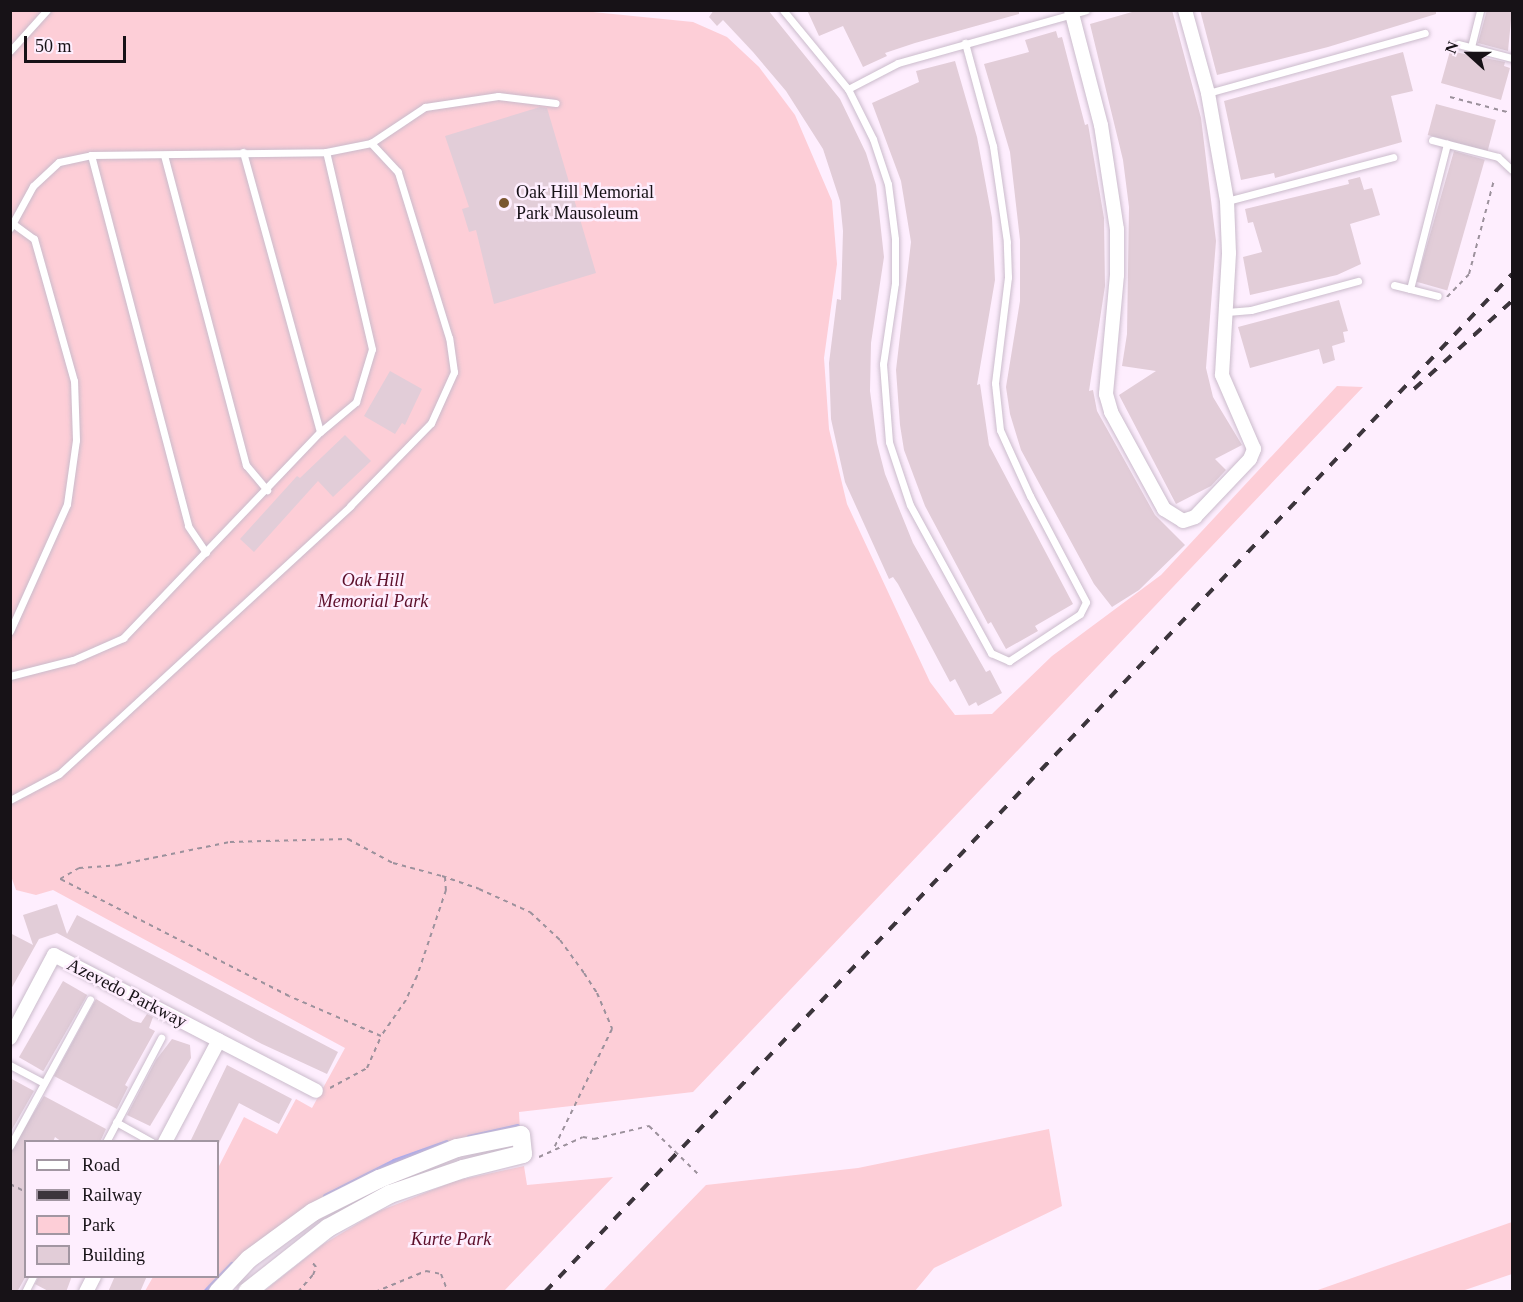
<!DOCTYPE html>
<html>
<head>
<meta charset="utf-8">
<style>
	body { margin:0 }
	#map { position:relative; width:1523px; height:1302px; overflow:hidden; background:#feeefe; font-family:Georgia,serif }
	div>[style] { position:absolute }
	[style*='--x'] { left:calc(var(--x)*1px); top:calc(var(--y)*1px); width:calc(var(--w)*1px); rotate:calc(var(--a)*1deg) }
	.green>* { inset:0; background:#fdced7 }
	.stream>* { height:4px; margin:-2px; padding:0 2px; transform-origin:2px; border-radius:2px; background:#a7a7f2 }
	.building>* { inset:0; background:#e2cdd8; transform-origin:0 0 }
	.path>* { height:2px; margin-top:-1px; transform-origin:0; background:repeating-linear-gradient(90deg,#9c919c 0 4.5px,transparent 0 9px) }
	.roads { filter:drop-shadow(0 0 2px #cabbcb) drop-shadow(0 0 2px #cabbcb) }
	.lane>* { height:7px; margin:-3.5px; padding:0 3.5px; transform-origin:3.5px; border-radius:3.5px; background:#fff }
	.street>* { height:14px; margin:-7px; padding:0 7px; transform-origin:7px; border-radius:7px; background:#fff }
	.secondary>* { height:18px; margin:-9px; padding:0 9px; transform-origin:9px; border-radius:9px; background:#fff }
	.rail>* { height:4px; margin-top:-2px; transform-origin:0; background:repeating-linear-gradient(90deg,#3c353c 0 10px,transparent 0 20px) }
	.path-bridge>* { height:2px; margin-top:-1px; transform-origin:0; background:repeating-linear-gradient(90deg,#9c919c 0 4.5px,transparent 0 9px) }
	.dots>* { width:16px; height:16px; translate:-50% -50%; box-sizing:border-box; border:3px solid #feeefe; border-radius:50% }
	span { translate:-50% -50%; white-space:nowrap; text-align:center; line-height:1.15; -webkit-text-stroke:5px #feeefe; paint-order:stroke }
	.poi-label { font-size:18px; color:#171217 }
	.left { translate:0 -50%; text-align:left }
	.park-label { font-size:18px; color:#5c0f2a; font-style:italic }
	.street-label { font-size:18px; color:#171217 }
	.frame { position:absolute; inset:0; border:12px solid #171217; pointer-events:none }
	.legend { position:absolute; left:24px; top:1140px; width:195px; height:138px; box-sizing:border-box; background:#feeefe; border:2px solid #a296a2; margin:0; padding:8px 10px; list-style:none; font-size:18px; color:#171217 }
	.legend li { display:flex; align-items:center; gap:12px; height:30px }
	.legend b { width:30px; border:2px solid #a296a2 }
	.north { position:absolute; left:1439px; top:24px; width:60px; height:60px; -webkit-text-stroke:4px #feeefe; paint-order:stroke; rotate:291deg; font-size:16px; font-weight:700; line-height:24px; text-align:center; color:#171217 }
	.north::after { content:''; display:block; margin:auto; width:21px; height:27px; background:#171217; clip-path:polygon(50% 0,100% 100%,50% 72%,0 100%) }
	.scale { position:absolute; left:24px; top:36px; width:102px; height:27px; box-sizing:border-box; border:3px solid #171217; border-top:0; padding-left:8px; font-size:18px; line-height:21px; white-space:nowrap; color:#171217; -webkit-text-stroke:4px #feeefe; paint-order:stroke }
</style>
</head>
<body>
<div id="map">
	<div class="green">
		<div style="clip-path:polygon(573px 10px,693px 22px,727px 37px,759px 67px,795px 115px,832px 201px,837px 264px,824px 358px,829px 429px,847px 504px,930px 682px,955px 715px,992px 714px,1052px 656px,1161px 575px,1337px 386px,1363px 387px,693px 1092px,519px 1112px,520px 1130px,385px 1169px,210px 1291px,145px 1291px,153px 1277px,218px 1276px,218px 1168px,244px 1117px,277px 1134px,296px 1099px,312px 1108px,345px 1048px,53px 890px,36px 895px,16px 890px,11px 876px,11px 11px)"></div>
		<div style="clip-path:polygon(1049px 1129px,1062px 1206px,934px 1268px,915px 1291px,603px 1291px,706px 1185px,858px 1168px)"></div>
		<div style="clip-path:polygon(524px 1166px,527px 1185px,613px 1177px,504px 1291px,263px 1292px,322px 1245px,377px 1212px,455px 1181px)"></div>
		<div style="clip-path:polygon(1512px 1222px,1512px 1274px,1462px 1291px,1315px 1291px)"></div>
	</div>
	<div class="stream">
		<div style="--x:469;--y:1137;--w:50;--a:-12.7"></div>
		<div style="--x:325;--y:1196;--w:77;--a:-26.9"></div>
		<div style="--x:394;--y:1161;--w:56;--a:-19.7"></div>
		<div style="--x:205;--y:1292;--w:39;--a:-46"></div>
	</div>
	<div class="building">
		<div style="clip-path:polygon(714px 10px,768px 10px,840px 99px,866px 153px,876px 185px,884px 257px,871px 343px,870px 391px,877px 443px,885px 474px,913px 543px,986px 672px,990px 670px,1002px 693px,978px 706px,976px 702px,969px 706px,955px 679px,950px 682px,898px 584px,893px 577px,889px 579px,845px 482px,831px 419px,829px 363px,837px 299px,841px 300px,843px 231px,840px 201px,823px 149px,786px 91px,753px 52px,723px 20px,717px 26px,709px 17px)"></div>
		<div style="clip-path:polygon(807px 10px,1019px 10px,1019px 14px,915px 43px,885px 53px,887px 56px,863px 67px,843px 26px,819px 36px)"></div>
		<div style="clip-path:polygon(1139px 10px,1172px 10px,1201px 118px,1216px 241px,1206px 368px,1213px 397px,1242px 445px,1215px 459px,1226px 470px,1211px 486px,1176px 504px,1119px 395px,1156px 371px,1122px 366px,1127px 334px,1129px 207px,1123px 160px,1090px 24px)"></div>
		<div style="clip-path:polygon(1200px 10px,1436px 10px,1436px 14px,1328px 47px,1217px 75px)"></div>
		<div style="clip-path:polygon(1487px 10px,1512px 10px,1508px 51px,1478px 43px)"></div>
		<div style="clip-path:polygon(1056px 31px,1058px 38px,1062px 37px,1085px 125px,1088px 124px,1104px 218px,1105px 286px,1089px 391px,1093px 390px,1097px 411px,1155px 515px,1185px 545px,1139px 590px,1112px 607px,1094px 584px,1021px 450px,1010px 414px,1006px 387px,1020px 301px,1020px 240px,1010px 152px,984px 64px,1029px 52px,1025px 40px)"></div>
		<div style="clip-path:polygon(1450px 51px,1505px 62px,1504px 66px,1510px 68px,1501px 100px,1441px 83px)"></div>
		<div style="clip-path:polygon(1403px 52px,1413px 91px,1391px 96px,1402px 142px,1275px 178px,1274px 173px,1241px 180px,1224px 101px)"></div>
		<div style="clip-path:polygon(955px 61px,977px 137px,992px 218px,995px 280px,977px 385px,980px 384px,989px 445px,1073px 604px,1035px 626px,1038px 631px,1006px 649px,991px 622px,988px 624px,925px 506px,904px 450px,900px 425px,896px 370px,911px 242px,901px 181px,872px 103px,919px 82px,916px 71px)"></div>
		<div style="left:1436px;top:104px;width:62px;height:32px;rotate:15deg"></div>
		<div style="clip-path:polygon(540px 107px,547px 108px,596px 273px,494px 304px,476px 230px,469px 232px,462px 209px,469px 207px,445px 136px)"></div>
		<div style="left:1454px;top:151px;width:32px;height:136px;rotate:16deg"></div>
		<div style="clip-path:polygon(1360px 177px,1364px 190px,1372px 188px,1380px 215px,1350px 224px,1361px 264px,1337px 275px,1250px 295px,1243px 257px,1262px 252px,1253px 222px,1248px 223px,1245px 209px,1349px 184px,1348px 180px)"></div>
		<div style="clip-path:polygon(1339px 300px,1348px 331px,1343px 332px,1345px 342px,1332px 346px,1335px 360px,1323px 364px,1319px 349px,1250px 368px,1238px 327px)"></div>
		<div style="clip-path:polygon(390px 371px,422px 389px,405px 425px,402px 423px,395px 434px,364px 416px)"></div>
		<div style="clip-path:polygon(345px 435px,371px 461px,333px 497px,318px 481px,254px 552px,240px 539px,297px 476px,300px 478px)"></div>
		<div style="clip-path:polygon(57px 904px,67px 934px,77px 915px,338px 1052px,327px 1074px,262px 1044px,57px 933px,39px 939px,10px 991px,10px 933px,33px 945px,23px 915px)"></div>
		<div style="left:63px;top:981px;width:28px;height:88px;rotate:30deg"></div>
		<div style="clip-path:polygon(96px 999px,133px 1021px,141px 1023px,147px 1014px,153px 1017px,149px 1028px,155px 1031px,125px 1085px,128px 1087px,117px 1109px,54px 1076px)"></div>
		<div style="clip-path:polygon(172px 1039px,190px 1045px,191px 1058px,150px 1126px,127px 1115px,156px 1060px)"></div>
		<div style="clip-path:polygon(227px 1065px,292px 1099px,279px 1124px,239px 1103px,219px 1143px,190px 1142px)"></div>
		<div style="clip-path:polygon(10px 1078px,34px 1091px,10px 1133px)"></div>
		<div style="clip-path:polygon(44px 1096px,106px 1129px,100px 1142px,62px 1142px,55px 1137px,53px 1142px,26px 1142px,26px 1276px,17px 1292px,10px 1292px,10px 1152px)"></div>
		<div style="clip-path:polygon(39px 1276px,72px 1276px,66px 1292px,50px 1292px,35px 1284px)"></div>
		<div style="clip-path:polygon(115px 1276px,147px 1276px,140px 1292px,108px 1292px)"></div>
	</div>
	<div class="path">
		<div style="--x:1450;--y:97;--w:59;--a:14.7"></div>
		<div style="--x:1447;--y:297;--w:32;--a:-46"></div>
		<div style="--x:1469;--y:274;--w:97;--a:-75.1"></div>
		<div style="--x:445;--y:877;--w:13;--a:86"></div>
		<div style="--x:446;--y:890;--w:91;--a:108.6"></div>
		<div style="--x:417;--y:976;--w:26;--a:115"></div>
		<div style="--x:406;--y:1000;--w:44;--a:124.8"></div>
		<div style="--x:381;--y:1036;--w:100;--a:-156.5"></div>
		<div style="--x:289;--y:996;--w:257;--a:-152.9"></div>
		<div style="--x:60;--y:879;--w:22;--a:-30"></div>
		<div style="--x:79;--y:868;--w:39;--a:-4"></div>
		<div style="--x:118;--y:865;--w:114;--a:-11.6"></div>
		<div style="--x:230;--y:842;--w:118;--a:-1.5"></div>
		<div style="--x:348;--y:839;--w:51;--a:28.1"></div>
		<div style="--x:393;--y:863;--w:51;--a:14.9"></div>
		<div style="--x:442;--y:876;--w:39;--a:19"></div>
		<div style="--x:479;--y:889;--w:56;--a:24.3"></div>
		<div style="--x:530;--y:912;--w:41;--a:43"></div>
		<div style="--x:560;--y:940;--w:41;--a:54"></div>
		<div style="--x:584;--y:973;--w:24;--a:57"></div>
		<div style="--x:597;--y:993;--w:39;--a:67"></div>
		<div style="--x:612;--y:1029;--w:132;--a:116"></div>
		<div style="--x:330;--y:1088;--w:42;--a:-28.4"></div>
		<div style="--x:367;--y:1068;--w:35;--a:-66"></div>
		<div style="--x:539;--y:1157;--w:48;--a:-24.4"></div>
		<div style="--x:583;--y:1137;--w:11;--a:10"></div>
		<div style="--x:594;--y:1139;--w:57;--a:-13.3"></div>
		<div style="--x:10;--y:1184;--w:18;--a:27"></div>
		<div style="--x:298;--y:1292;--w:23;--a:-49"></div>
		<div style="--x:313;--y:1275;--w:9;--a:-69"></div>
		<div style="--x:316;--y:1267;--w:6;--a:-129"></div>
		<div style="--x:375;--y:1292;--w:55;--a:-22.4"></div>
		<div style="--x:426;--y:1271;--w:15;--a:11"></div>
		<div style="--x:441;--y:1274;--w:19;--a:69"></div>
	</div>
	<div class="roads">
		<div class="lane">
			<div style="--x:783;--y:10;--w:102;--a:50.6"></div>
			<div style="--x:848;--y:89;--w:56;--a:63.4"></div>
			<div style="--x:873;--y:139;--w:47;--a:71.6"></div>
			<div style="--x:888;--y:184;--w:55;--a:82.7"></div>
			<div style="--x:895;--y:239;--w:44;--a:90"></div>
			<div style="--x:895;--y:283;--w:82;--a:98.4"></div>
			<div style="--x:883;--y:364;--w:78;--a:85.6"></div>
			<div style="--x:889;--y:442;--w:66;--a:71.6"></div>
			<div style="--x:910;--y:505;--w:169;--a:61.3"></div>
			<div style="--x:991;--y:653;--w:20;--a:24"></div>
			<div style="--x:1009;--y:661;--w:85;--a:-33.5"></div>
			<div style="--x:1080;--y:614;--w:13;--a:-63"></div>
			<div style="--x:1086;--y:602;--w:120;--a:-117.8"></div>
			<div style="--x:1030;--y:496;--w:72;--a:-114.4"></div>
			<div style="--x:1000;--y:430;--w:47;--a:-96.1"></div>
			<div style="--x:995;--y:383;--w:107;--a:-83"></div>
			<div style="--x:1008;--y:277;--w:35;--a:-92"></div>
			<div style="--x:1007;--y:242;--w:97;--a:-98.3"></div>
			<div style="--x:993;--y:146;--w:107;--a:-105.2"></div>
			<div style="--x:1458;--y:44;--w:56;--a:14.5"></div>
			<div style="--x:1471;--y:47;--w:38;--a:-76"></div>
			<div style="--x:10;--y:51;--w:55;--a:-47.9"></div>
			<div style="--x:848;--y:89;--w:56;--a:-27.5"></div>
			<div style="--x:898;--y:63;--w:195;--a:-15.7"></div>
			<div style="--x:1208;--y:93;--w:225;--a:-15.5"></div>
			<div style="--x:1432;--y:140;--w:68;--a:14.4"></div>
			<div style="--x:1498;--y:157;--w:19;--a:43"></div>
			<div style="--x:243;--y:152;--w:290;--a:74.6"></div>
			<div style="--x:91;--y:155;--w:383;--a:75.3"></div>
			<div style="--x:188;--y:526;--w:32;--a:56"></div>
			<div style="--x:164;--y:155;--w:321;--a:75.2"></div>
			<div style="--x:246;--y:465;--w:33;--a:50"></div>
			<div style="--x:1227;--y:201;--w:172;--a:-14.8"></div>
			<div style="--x:10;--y:228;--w:48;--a:-61.3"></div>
			<div style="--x:33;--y:186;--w:35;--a:-43"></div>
			<div style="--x:59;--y:162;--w:33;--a:-12"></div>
			<div style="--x:91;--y:155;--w:235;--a:-0.7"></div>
			<div style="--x:326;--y:152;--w:46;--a:-11.3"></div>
			<div style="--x:371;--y:143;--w:65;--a:-33.7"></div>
			<div style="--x:425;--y:107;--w:74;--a:-8.6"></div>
			<div style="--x:498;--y:96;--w:58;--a:6.9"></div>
			<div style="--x:1394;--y:285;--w:45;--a:14"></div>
			<div style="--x:1410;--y:289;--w:150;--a:-75.7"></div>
			<div style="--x:1227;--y:312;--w:24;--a:-5"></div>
			<div style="--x:1251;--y:310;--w:111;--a:-15.2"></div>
			<div style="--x:10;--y:631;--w:139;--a:-65.8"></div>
			<div style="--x:67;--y:504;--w:65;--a:-82"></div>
			<div style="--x:76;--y:440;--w:59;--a:-91.9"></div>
			<div style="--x:74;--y:381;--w:148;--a:-105.7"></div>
			<div style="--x:34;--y:239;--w:24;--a:-144"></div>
			<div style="--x:10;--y:676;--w:65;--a:-14.3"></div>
			<div style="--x:73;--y:660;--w:55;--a:-23.7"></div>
			<div style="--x:123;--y:638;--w:285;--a:-46.3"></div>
			<div style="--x:320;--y:432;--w:47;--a:-39.8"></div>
			<div style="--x:356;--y:402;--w:55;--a:-73.2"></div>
			<div style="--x:372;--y:349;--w:202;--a:-103.1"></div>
			<div style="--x:10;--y:800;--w:55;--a:-28"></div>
			<div style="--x:59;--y:774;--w:396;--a:-42.6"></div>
			<div style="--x:350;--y:506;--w:116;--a:-45.7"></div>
			<div style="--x:431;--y:423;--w:56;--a:-65.7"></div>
			<div style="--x:454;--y:372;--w:34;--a:-98"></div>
			<div style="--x:449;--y:338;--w:174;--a:-107.1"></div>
			<div style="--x:398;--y:172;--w:40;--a:-133"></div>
			<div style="--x:10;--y:1065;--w:38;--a:28"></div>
			<div style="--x:116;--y:1122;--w:41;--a:29.1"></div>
			<div style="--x:106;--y:1142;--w:118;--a:-62.1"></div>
			<div style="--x:10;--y:1146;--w:167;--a:-61.4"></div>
			<div style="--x:25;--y:1292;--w:18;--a:-63"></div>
		</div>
		<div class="street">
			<div style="--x:1071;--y:10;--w:119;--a:75.4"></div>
			<div style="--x:1101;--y:125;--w:105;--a:81.3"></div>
			<div style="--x:1117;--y:229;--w:46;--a:90"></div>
			<div style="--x:1117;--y:275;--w:120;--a:95.3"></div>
			<div style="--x:1106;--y:394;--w:19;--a:74"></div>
			<div style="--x:1111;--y:412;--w:111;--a:61.3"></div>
			<div style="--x:1164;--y:509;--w:22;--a:32"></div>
			<div style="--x:1183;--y:521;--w:13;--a:-18"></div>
			<div style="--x:1195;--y:517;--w:80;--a:-46.5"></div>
			<div style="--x:1250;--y:459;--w:11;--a:-68"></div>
			<div style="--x:1254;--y:449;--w:81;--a:-113.4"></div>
			<div style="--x:1222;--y:375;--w:122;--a:-86.7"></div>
			<div style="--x:1229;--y:253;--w:52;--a:-92.2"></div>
			<div style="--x:1227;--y:201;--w:110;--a:-100"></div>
			<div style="--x:1208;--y:93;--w:86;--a:-105.5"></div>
			<div style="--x:10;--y:1038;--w:94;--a:-62.1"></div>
			<div style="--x:54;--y:955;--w:295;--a:27.4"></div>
			<div style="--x:165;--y:1142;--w:115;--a:-62.1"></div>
			<div style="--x:86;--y:1292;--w:18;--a:-63"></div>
		</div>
		<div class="secondary">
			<div style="--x:218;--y:1292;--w:45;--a:-46.8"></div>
			<div style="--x:249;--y:1259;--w:79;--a:-36.3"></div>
			<div style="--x:313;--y:1212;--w:74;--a:-26.6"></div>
			<div style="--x:379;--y:1179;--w:84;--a:-21.7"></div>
			<div style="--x:457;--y:1148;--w:65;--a:-11.5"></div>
			<div style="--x:521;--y:1135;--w:19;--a:84"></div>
			<div style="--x:523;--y:1154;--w:62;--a:166"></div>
			<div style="--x:463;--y:1169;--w:77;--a:161.1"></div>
			<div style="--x:390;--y:1194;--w:71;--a:151.3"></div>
			<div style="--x:328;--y:1228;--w:103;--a:141.7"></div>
		</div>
	</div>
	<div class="rail">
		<div style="--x:1414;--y:389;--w:132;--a:-41.9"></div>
		<div style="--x:545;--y:1292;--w:1404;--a:-46.47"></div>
	</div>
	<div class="path-bridge">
		<div style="--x:649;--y:1126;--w:70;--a:44.4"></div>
	</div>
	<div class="dots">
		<div style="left:504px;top:203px;background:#7a572f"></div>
	</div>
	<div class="poi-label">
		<span class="left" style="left:516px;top:203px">Oak Hill Memorial<br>Park Mausoleum</span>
	</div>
	<div class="park-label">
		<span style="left:373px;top:591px">Oak Hill<br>Memorial Park</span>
		<span style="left:451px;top:1239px">Kurte Park</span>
	</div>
	<div class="street-label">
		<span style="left:127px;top:993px;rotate:27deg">Azevedo Parkway</span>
	</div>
	<div class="frame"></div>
	<ul class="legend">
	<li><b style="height:8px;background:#fff"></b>Road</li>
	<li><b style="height:8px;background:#3c353c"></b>Railway</li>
	<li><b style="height:16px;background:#fdced7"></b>Park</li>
	<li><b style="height:16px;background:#e2cdd8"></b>Building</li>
	</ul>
	<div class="north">N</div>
	<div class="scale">50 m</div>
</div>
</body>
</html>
